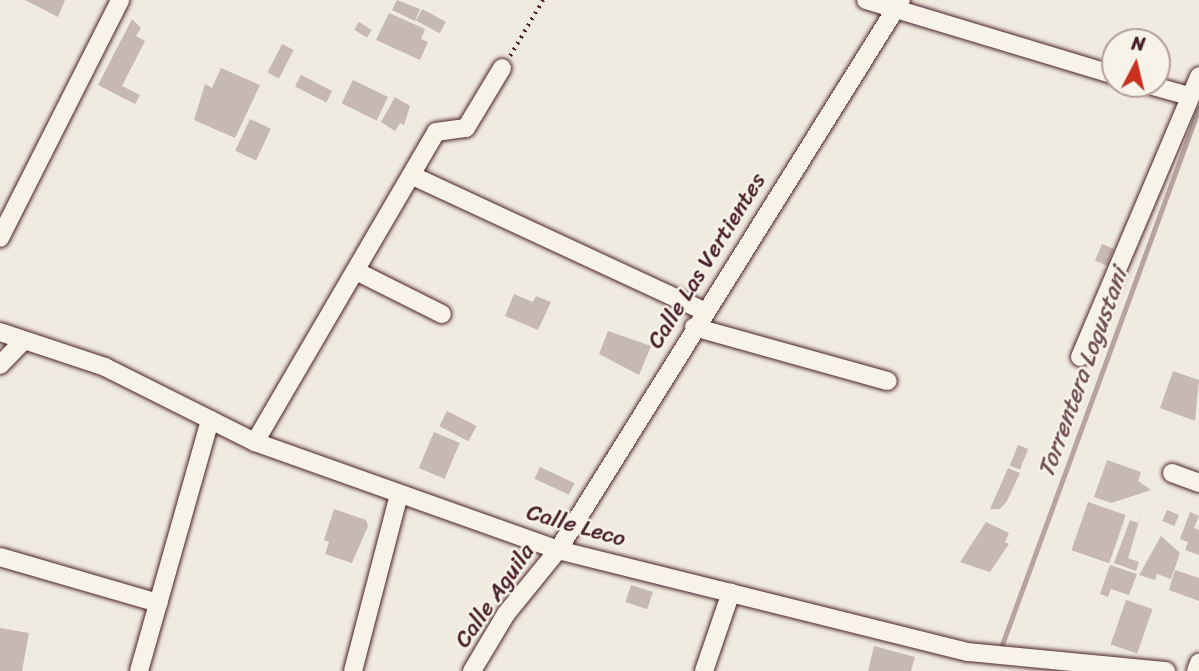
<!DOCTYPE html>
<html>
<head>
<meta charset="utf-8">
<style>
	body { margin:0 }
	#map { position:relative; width:1199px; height:671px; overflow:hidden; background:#f0ebe0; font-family:Sriracha,sans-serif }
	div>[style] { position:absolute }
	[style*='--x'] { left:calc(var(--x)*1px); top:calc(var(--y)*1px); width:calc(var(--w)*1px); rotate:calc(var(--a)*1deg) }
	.stream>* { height:5px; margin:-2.5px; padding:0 2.5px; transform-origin:2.5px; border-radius:2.5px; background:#b7a4a2 }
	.building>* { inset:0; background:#c6b8b3; transform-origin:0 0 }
	.path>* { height:3.5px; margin-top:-1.75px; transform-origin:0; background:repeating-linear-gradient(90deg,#4a1f2b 0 2px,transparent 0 7px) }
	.roads { filter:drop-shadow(0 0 2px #4a1f2b) drop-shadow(0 0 2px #4a1f2b) }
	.minor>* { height:18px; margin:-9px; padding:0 9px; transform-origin:9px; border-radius:9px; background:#f7f3e8 }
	span { translate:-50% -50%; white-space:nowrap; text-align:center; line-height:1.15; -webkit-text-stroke:5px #f7f3e8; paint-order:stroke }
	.street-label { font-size:23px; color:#4a1f2b }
	.water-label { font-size:24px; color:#704e55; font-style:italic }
	.north { position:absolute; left:1101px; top:28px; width:70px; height:70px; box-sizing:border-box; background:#f7f3e8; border:2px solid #b29e9c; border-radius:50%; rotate:7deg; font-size:19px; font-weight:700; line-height:28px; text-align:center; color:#4a1f2b }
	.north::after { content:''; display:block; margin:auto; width:24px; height:32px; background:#c8321e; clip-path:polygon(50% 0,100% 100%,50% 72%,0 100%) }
</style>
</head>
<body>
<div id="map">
	<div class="stream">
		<div style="--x:1000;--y:650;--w:577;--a:-69.84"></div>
	</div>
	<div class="building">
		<div style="clip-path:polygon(25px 0,65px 0,58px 17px)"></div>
		<div style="clip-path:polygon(397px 0,420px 9px,415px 21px,392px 10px)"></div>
		<div style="left:422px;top:9px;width:27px;height:13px;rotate:28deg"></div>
		<div style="clip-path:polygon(389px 13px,425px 29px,421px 39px,428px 42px,420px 60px,376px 40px)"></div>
		<div style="clip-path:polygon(132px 19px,141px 28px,136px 36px,145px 41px,122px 86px,140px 95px,135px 104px,98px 85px)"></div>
		<div style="left:359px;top:22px;width:15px;height:9px;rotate:32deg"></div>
		<div style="left:282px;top:44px;width:13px;height:32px;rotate:27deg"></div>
		<div style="clip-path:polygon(221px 68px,260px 85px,235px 138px,194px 120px,205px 84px,212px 88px)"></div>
		<div style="left:301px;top:75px;width:35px;height:13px;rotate:27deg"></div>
		<div style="left:353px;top:80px;width:39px;height:26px;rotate:26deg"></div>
		<div style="clip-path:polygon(395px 97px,410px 106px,404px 125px,400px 123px,395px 131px,381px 122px)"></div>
		<div style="left:250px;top:119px;width:23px;height:35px;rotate:25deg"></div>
		<div style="left:1102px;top:244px;width:13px;height:18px;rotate:23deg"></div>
		<div style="clip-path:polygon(514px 294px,533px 302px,536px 296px,551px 302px,538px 330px,505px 316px)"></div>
		<div style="clip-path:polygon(608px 331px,651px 346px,639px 375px,599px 354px)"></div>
		<div style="clip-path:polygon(1173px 371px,1199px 380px,1195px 421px,1160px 408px)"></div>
		<div style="left:447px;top:411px;width:33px;height:17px;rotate:27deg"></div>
		<div style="left:434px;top:432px;width:28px;height:39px;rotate:23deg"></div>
		<div style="left:1018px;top:445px;width:11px;height:22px;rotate:22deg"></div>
		<div style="clip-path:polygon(1107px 460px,1141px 472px,1138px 481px,1151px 490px,1111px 503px,1094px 497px)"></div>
		<div style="left:540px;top:467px;width:38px;height:13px;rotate:25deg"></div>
		<div style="clip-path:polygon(1008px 468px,1020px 473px,1007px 501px,1000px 509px,990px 509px)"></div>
		<div style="left:1088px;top:502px;width:40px;height:51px;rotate:19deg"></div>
		<div style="clip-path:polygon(334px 509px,366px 520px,368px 526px,352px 563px,325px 554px,329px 542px,324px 540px)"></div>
		<div style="left:1167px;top:510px;width:13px;height:12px;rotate:23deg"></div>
		<div style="clip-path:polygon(1190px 512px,1199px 516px,1194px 528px,1199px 530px,1199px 555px,1185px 550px,1188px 542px,1180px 539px)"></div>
		<div style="clip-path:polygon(1141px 515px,1128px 558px,1139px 562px,1136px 571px,1114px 563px,1130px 520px,1138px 523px)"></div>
		<div style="clip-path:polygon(986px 522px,1009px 533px,1005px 542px,1009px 544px,990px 572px,960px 562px)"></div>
		<div style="clip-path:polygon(1161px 536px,1180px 553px,1171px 579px,1157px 574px,1155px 580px,1139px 575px)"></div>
		<div style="clip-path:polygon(1110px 565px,1137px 574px,1129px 595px,1111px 589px,1108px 597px,1100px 594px)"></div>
		<div style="clip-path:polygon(1175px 570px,1199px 578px,1199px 601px,1169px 590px)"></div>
		<div style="left:631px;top:585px;width:23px;height:18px;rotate:18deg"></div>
		<div style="left:1126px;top:600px;width:28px;height:47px;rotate:19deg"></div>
		<div style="clip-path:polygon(0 628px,29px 633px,22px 671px,0 671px)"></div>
		<div style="clip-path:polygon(874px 646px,915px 657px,911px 671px,868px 671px)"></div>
	</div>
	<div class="path">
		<div style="--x:510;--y:56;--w:65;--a:-59.5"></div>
	</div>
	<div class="roads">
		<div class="minor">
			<div style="--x:866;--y:0;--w:260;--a:16.8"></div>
			<div style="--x:1146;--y:84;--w:45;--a:15.6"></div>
			<div style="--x:413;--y:176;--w:321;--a:24.9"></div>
			<div style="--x:0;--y:238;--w:267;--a:-63.2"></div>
			<div style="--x:356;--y:271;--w:96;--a:26.6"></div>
			<div style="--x:694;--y:327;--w:201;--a:15.6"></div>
			<div style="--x:0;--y:332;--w:111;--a:18.4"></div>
			<div style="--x:105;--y:367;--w:168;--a:26.6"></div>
			<div style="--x:255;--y:442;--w:322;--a:19.6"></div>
			<div style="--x:558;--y:550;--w:422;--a:14"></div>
			<div style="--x:968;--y:652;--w:199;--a:5.5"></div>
			<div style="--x:1080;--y:357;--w:305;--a:-67"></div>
			<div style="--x:0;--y:365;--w:32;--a:-46"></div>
			<div style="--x:255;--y:442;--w:359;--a:-59.7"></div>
			<div style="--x:436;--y:132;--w:30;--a:-8"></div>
			<div style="--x:466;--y:128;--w:70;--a:-59"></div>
			<div style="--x:1172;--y:473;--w:29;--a:20"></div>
			<div style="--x:0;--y:557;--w:165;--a:16.2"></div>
			<div style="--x:139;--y:671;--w:261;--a:-74.2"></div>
			<div style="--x:353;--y:671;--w:182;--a:-75.4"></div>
			<div style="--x:472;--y:671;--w:66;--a:-59.2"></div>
			<div style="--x:506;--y:614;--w:82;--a:-50.9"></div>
			<div style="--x:558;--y:550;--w:648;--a:-58.05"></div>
			<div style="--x:704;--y:671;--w:83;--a:-71.1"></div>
			<div style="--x:1196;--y:671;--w:9;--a:-69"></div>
		</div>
	</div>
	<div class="street-label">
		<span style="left:707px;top:261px;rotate:-58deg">Calle Las Vertientes</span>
		<span style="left:576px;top:526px;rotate:16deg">Calle Leco</span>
		<span style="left:495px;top:596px;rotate:-55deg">Calle Aguila</span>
	</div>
	<div class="water-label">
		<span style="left:1083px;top:373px;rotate:-70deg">Torrentera Logustani</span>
	</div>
	<div class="north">N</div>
</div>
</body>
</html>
